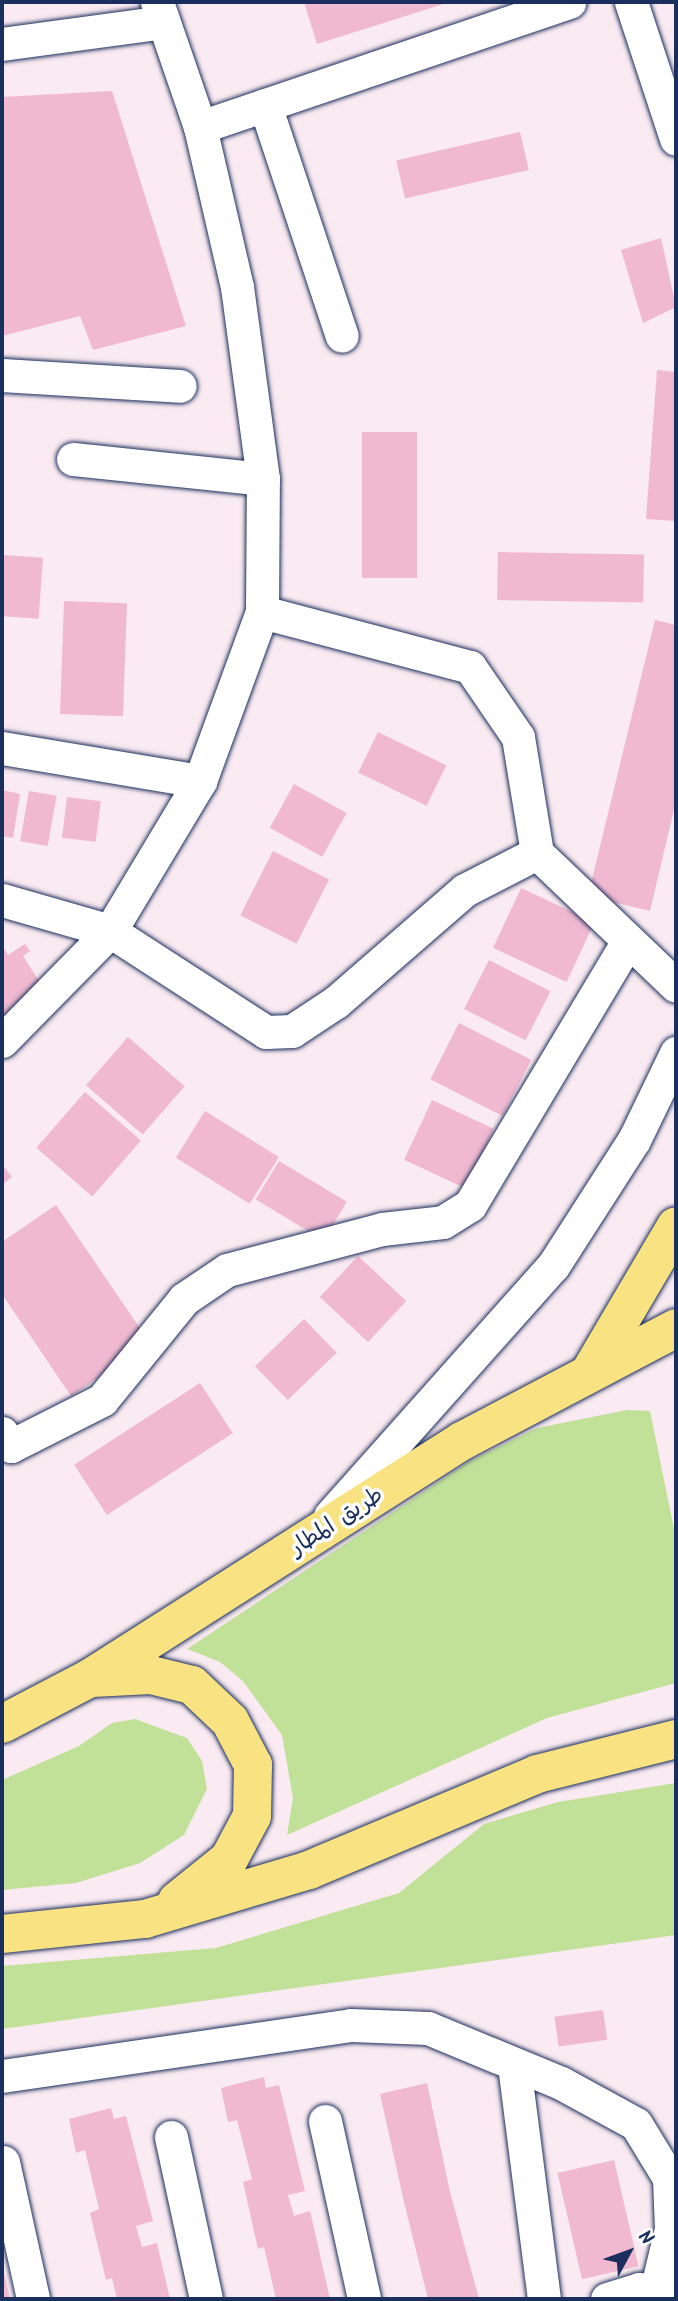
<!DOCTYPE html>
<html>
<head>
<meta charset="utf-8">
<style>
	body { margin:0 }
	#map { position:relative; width:678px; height:2301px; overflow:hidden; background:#faeaf1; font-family:Kalam,"Playpen Sans Arabic",sans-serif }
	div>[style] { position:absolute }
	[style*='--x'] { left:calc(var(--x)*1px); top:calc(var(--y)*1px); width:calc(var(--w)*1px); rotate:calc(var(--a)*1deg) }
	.green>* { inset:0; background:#c1e098 }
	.building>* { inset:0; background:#f0b9d0; transform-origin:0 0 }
	.roads { filter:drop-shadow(0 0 2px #1b2f5e) drop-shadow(0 0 2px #1b2f5e) }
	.minor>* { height:33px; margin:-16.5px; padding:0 16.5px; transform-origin:16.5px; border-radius:16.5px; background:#fff }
	.highway>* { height:38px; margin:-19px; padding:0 19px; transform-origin:19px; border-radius:19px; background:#f8e281 }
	span { translate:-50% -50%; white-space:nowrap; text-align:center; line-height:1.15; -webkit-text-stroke:7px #fff; paint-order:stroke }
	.street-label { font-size:23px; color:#1b2f5e }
	.frame { position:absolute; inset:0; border:4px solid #1b2f5e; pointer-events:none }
	.north { position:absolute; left:594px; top:2217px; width:70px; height:70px; -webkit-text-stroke:5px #fff; paint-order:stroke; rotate:49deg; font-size:19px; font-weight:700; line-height:28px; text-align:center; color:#1b2f5e }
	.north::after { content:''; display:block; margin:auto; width:24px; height:32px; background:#1b2f5e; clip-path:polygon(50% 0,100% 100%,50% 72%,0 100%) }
</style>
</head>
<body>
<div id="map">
	<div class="green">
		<div style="clip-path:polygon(627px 1410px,650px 1411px,676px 1539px,676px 1683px,547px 1718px,287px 1835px,293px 1798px,282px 1735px,243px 1681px,220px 1662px,187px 1649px,470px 1461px,537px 1428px)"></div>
		<div style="clip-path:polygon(135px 1719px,187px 1738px,202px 1761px,207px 1789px,184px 1835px,140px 1863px,76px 1883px,2px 1890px,2px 1780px,79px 1746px,112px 1723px)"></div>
		<div style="clip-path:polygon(676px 1783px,676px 1935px,2px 2029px,2px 1966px,216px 1948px,399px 1893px,484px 1824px,558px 1802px)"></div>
	</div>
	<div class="building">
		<div style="clip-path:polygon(304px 2px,450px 2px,317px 44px)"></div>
		<div style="clip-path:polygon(112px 91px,186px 326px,93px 350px,80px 316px,2px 336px,2px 97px)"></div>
		<div style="left:520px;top:132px;width:39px;height:127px;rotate:77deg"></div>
		<div style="clip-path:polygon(661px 238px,676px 307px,643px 323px,621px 250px)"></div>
		<div style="clip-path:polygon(657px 370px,676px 372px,676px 521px,646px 519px)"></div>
		<div style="left:362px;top:432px;width:55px;height:146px"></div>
		<div style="left:498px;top:552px;width:146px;height:48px;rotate:1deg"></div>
		<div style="left:2px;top:555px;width:41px;height:61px;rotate:4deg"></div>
		<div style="left:64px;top:601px;width:63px;height:113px;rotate:2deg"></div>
		<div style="clip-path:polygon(655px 620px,676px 625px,676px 801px,650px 911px,588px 896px)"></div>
		<div style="left:378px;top:732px;width:76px;height:45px;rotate:26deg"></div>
		<div style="left:294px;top:784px;width:60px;height:50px;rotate:29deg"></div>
		<div style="clip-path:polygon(2px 790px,20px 794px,13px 838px,2px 836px)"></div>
		<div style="left:29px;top:791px;width:28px;height:51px;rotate:10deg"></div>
		<div style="left:67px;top:797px;width:34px;height:41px;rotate:7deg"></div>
		<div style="left:273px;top:851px;width:63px;height:72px;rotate:27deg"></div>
		<div style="left:521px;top:888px;width:81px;height:66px;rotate:25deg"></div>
		<div style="clip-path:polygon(25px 944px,30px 951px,23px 956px,43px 987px,8px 1023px,2px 1016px,2px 945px,8px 955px)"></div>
		<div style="left:489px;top:960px;width:69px;height:55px;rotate:27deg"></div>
		<div style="left:459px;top:1023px;width:81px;height:63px;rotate:27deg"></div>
		<div style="left:128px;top:1037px;width:75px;height:64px;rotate:41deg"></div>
		<div style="left:85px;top:1092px;width:74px;height:74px;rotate:41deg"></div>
		<div style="left:432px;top:1100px;width:68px;height:66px;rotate:25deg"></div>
		<div style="left:205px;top:1111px;width:87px;height:55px;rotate:32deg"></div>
		<div style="left:279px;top:1161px;width:79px;height:45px;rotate:31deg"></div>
		<div style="clip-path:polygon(2px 1164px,12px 1177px,2px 1185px)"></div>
		<div style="clip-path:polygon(56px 1205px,150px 1343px,71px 1396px,2px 1294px,2px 1242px)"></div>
		<div style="left:358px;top:1256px;width:66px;height:56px;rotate:43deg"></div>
		<div style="left:304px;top:1319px;width:47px;height:68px;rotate:46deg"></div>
		<div style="left:200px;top:1383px;width:60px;height:150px;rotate:57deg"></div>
		<div style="left:603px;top:2010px;width:30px;height:49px;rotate:82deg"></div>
		<div style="clip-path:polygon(264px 2077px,266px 2088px,279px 2085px,305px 2191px,288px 2195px,294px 2216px,310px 2211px,330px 2299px,276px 2299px,264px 2247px,258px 2249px,243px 2182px,252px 2179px,237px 2120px,228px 2122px,221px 2088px)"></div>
		<div style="clip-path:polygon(427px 2083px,450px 2192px,479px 2299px,428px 2299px,404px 2202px,380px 2094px)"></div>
		<div style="clip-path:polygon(111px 2108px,114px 2119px,126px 2116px,153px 2221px,136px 2226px,142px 2247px,157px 2243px,170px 2299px,117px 2299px,112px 2278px,106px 2280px,90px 2213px,99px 2209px,85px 2150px,76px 2153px,69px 2119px)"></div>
		<div style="left:614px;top:2160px;width:109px;height:58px;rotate:77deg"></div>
		<div style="clip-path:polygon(3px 2269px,10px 2299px,2px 2299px)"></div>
	</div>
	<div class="roads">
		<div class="minor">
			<div style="--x:631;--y:2;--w:144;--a:71.8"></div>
			<div style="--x:2;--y:44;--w:163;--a:-7.7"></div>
			<div style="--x:265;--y:105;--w:243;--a:71.6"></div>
			<div style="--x:200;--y:127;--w:390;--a:-18.7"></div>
			<div style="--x:2;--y:375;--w:178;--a:3.5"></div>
			<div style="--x:73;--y:459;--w:191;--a:6"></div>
			<div style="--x:262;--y:612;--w:215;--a:14.8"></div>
			<div style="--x:470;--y:667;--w:85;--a:55.6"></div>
			<div style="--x:518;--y:737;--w:118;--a:80.7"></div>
			<div style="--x:537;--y:853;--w:192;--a:43.7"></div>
			<div style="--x:2;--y:748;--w:201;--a:9.5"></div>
			<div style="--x:2;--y:900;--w:112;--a:16"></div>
			<div style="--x:110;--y:931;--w:186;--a:32.9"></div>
			<div style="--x:266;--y:1032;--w:26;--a:-2"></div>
			<div style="--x:292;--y:1031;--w:53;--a:-33.4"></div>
			<div style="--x:336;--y:1002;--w:171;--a:-41"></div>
			<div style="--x:465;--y:890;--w:81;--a:-27.2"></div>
			<div style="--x:2;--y:1041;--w:154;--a:-45.5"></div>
			<div style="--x:110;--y:931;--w:175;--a:-59"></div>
			<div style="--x:200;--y:781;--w:180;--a:-69.9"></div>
			<div style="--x:262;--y:612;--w:133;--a:-89.6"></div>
			<div style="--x:263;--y:479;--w:194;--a:-97.7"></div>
			<div style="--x:237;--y:287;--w:164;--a:-103"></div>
			<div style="--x:200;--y:127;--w:132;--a:-109"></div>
			<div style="--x:2;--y:1433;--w:16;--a:55"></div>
			<div style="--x:11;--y:1446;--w:102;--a:-26.8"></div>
			<div style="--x:102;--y:1400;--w:130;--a:-50.9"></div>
			<div style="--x:184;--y:1299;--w:52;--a:-34"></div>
			<div style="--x:227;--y:1270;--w:160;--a:-14.8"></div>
			<div style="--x:382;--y:1229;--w:61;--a:-6.5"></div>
			<div style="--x:443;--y:1222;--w:32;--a:-32"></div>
			<div style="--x:470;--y:1205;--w:305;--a:-59.1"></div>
			<div style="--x:330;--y:1516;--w:335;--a:-48.3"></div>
			<div style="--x:553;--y:1266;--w:150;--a:-57.3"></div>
			<div style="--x:634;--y:1140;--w:97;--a:-64.2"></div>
			<div style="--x:514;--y:2065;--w:236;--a:82.7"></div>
			<div style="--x:2;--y:2076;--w:353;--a:-8.3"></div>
			<div style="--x:351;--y:2025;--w:77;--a:2.2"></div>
			<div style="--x:428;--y:2028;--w:144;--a:22.5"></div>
			<div style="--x:561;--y:2083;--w:85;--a:28.7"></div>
			<div style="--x:636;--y:2124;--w:63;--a:58.6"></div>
			<div style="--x:669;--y:2178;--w:51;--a:87.8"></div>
			<div style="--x:671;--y:2229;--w:68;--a:103.6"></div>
			<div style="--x:325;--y:2121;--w:182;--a:77.6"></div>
			<div style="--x:171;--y:2137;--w:166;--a:77.8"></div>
			<div style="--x:3;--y:2162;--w:140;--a:77.6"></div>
			<div style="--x:607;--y:2299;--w:34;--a:-17"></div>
			<div style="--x:639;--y:2289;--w:23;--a:25"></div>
		</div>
		<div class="highway">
			<div style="--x:590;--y:1372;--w:169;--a:-59.5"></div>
			<div style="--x:92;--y:1678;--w:59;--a:-2.9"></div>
			<div style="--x:151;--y:1675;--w:42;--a:13.7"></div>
			<div style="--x:192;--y:1685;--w:52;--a:43.5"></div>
			<div style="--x:230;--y:1721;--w:50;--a:62.4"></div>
			<div style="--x:253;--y:1765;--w:51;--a:91.1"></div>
			<div style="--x:252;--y:1816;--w:49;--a:118.1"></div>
			<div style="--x:229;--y:1859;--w:67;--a:141.1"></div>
			<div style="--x:2;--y:1724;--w:99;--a:-27.6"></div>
			<div style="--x:90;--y:1678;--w:441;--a:-32.5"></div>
			<div style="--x:462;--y:1441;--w:242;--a:-27.8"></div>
			<div style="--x:2;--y:1934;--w:144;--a:-6"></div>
			<div style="--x:145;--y:1919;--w:171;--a:-16.6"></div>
			<div style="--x:309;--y:1870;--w:247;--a:-22.8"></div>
			<div style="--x:537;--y:1774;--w:143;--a:-14.1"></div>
		</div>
	</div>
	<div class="street-label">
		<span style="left:337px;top:1522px;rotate:-33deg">طريق المطار</span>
	</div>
	<div class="frame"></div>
	<div class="north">N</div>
</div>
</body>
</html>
